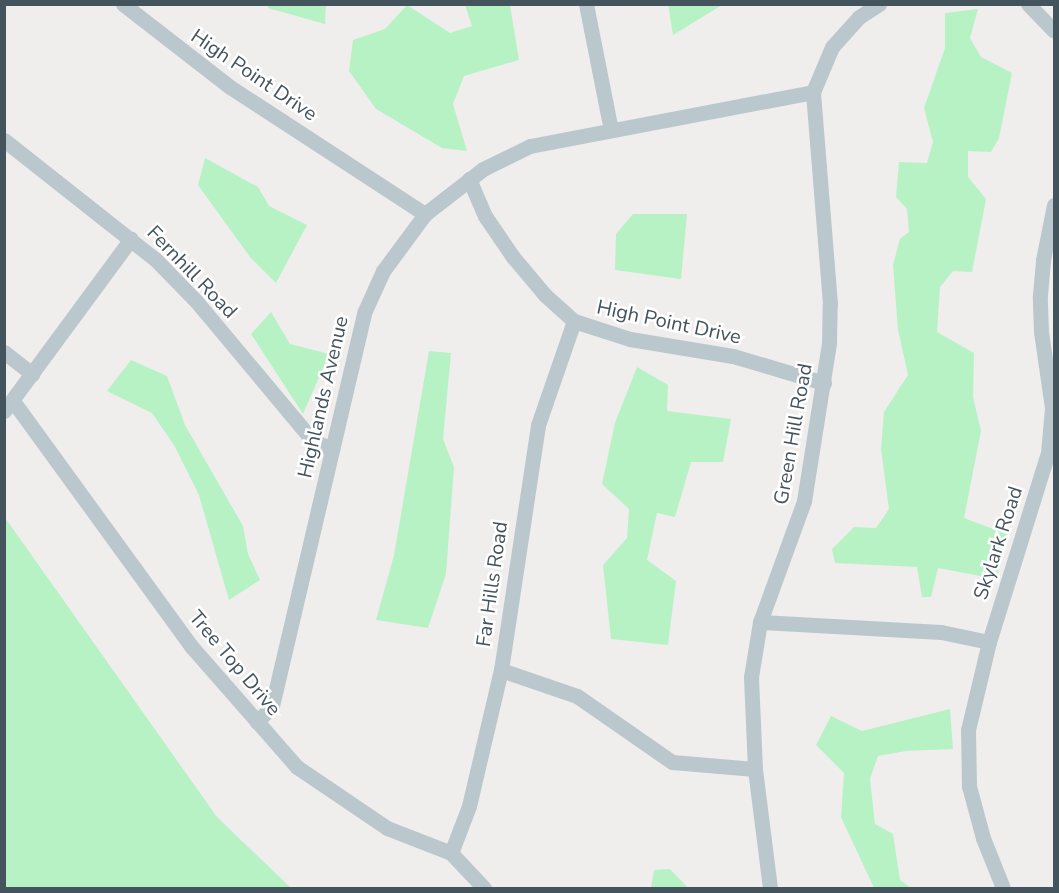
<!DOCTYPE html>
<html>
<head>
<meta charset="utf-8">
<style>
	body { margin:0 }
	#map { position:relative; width:1059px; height:893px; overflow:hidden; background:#f0eded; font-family:"Nunito Sans",sans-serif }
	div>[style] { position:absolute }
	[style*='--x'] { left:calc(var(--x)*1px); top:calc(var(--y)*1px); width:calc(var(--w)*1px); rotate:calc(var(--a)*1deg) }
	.green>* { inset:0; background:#b7f2c5 }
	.minor>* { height:15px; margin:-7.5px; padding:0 7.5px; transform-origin:7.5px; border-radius:7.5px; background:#bac8ce }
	span { translate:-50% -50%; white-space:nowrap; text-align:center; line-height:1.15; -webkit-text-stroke:5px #fff; paint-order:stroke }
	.street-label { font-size:20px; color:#44545c }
	.frame { position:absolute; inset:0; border:6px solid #44545c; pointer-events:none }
</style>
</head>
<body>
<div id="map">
	<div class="green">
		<div style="clip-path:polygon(668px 4px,722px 4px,722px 5px,673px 35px)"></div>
		<div style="clip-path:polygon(268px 5px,326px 5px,325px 24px,268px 8px)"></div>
		<div style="clip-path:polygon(407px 5px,450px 33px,472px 26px,465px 5px,510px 5px,519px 60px,464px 76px,453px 104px,467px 151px,442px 148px,376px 109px,349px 71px,353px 40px,385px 29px)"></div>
		<div style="clip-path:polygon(978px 9px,970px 38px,981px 57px,1012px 73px,999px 138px,991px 152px,968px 151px,968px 177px,986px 199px,972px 272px,953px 271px,940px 287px,937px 332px,974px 353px,973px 397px,981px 431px,964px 518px,1009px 535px,996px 579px,938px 568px,931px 597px,922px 597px,917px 567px,835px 563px,832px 549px,854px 527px,876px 528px,889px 509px,881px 449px,884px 412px,908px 375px,898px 330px,893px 265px,900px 239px,909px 232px,907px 209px,896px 197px,899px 162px,927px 163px,933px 142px,924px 108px,945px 48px,945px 13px)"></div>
		<div style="clip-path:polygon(205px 158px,258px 187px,269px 206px,307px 225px,276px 283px,250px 257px,198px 185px)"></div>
		<div style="clip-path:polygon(633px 214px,687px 214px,681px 279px,615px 270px,616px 234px)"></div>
		<div style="clip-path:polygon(271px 312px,290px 344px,329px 354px,303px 414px,251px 334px)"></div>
		<div style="clip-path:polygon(429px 351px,451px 353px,443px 439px,454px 467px,446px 574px,428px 628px,376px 620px,394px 555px)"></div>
		<div style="clip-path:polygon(131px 360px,167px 376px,185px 425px,243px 526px,248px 554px,260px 580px,229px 600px,199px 495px,174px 445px,152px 413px,107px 391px)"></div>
		<div style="clip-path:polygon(637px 367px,668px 385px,667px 411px,731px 419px,723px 462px,691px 462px,675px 517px,657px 513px,647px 560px,676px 581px,668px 645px,611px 639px,603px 565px,627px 538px,629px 509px,602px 484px,615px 423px)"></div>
		<div style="clip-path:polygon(6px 519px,217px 817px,291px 888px,5px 888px)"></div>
		<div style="clip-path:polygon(950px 709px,953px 749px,906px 751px,878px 756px,870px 779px,875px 824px,893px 834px,900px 880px,911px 888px,874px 888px,841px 817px,844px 773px,816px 745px,831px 716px,862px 731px)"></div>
		<div style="clip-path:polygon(670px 869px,688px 888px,651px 888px,654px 870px)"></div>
	</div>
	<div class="minor">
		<div style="--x:123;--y:4;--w:135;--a:37.8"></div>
		<div style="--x:230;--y:87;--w:233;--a:33.1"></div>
		<div style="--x:586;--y:4;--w:128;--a:78.8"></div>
		<div style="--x:1028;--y:4;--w:37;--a:46"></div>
		<div style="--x:4;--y:140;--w:194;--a:38.3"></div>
		<div style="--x:156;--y:260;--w:57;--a:45.7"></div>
		<div style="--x:196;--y:301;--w:182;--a:50.1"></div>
		<div style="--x:313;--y:441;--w:21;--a:23"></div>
		<div style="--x:469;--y:179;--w:40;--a:66.6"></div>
		<div style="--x:485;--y:216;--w:50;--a:55.7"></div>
		<div style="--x:513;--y:257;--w:50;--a:49.9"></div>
		<div style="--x:545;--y:295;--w:39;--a:42"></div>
		<div style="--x:574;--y:321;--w:59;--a:17.8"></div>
		<div style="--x:630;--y:339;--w:104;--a:9.4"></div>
		<div style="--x:733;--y:356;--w:95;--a:16.5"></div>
		<div style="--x:4;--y:352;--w:36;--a:38"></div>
		<div style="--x:13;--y:401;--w:303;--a:54"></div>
		<div style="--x:191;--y:646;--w:161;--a:48.8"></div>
		<div style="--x:297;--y:767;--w:109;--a:34.1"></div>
		<div style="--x:387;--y:828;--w:69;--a:21.3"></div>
		<div style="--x:451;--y:853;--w:48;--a:46.7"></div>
		<div style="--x:4;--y:411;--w:214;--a:-53.6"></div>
		<div style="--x:760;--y:622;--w:181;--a:3.2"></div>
		<div style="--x:941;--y:632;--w:49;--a:11.8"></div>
		<div style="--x:501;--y:670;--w:80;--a:18.9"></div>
		<div style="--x:577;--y:696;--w:116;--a:34.8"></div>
		<div style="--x:672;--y:762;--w:83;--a:4.8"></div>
		<div style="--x:257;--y:722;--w:22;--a:-47"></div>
		<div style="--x:272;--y:706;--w:404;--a:-76.8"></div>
		<div style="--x:364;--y:313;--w:46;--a:-65.7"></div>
		<div style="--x:383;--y:271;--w:71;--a:-53.6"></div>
		<div style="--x:425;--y:214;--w:73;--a:-37.8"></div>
		<div style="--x:483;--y:169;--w:52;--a:-26.1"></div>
		<div style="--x:530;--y:146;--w:288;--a:-10.8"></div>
		<div style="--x:451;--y:853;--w:50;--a:-69"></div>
		<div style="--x:469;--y:806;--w:140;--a:-76.8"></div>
		<div style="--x:501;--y:670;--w:248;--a:-81.4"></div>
		<div style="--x:538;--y:425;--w:110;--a:-70.9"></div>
		<div style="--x:770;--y:888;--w:120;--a:-97.2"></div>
		<div style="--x:755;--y:769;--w:92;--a:-92.5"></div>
		<div style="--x:751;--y:677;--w:56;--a:-80.7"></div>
		<div style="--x:760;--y:622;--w:129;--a:-70"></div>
		<div style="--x:804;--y:501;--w:160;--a:-81"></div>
		<div style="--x:829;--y:343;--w:39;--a:-89"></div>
		<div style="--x:830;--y:304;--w:213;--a:-94.6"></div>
		<div style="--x:813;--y:92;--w:49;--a:-67.1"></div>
		<div style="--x:832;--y:47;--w:40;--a:-48"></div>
		<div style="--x:859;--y:17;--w:24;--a:-33"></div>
		<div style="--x:1003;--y:888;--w:54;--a:-111.8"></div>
		<div style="--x:983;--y:838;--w:54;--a:-105.1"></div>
		<div style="--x:969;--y:786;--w:56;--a:-91"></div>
		<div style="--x:968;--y:730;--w:90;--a:-76.6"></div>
		<div style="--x:989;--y:642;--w:198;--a:-72.7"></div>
		<div style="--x:1048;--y:453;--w:45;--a:-84.9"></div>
		<div style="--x:1052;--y:408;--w:77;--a:-98.2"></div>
		<div style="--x:1041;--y:332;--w:37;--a:-92"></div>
		<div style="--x:1040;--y:295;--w:35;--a:-85"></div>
		<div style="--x:1043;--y:260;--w:56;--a:-78.7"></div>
	</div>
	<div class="street-label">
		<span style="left:254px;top:75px;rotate:34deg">High Point Drive</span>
		<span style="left:192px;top:272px;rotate:46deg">Fernhill Road</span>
		<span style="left:669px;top:322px;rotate:12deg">High Point Drive</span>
		<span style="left:323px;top:397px;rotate:-77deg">Highlands Avenue</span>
		<span style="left:793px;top:434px;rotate:-80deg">Green Hill Road</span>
		<span style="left:998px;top:543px;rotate:-72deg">Skylark Road</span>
		<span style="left:492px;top:584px;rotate:-82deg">Far Hills Road</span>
		<span style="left:235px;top:663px;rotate:50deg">Tree Top Drive</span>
	</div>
	<div class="frame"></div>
</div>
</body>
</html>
